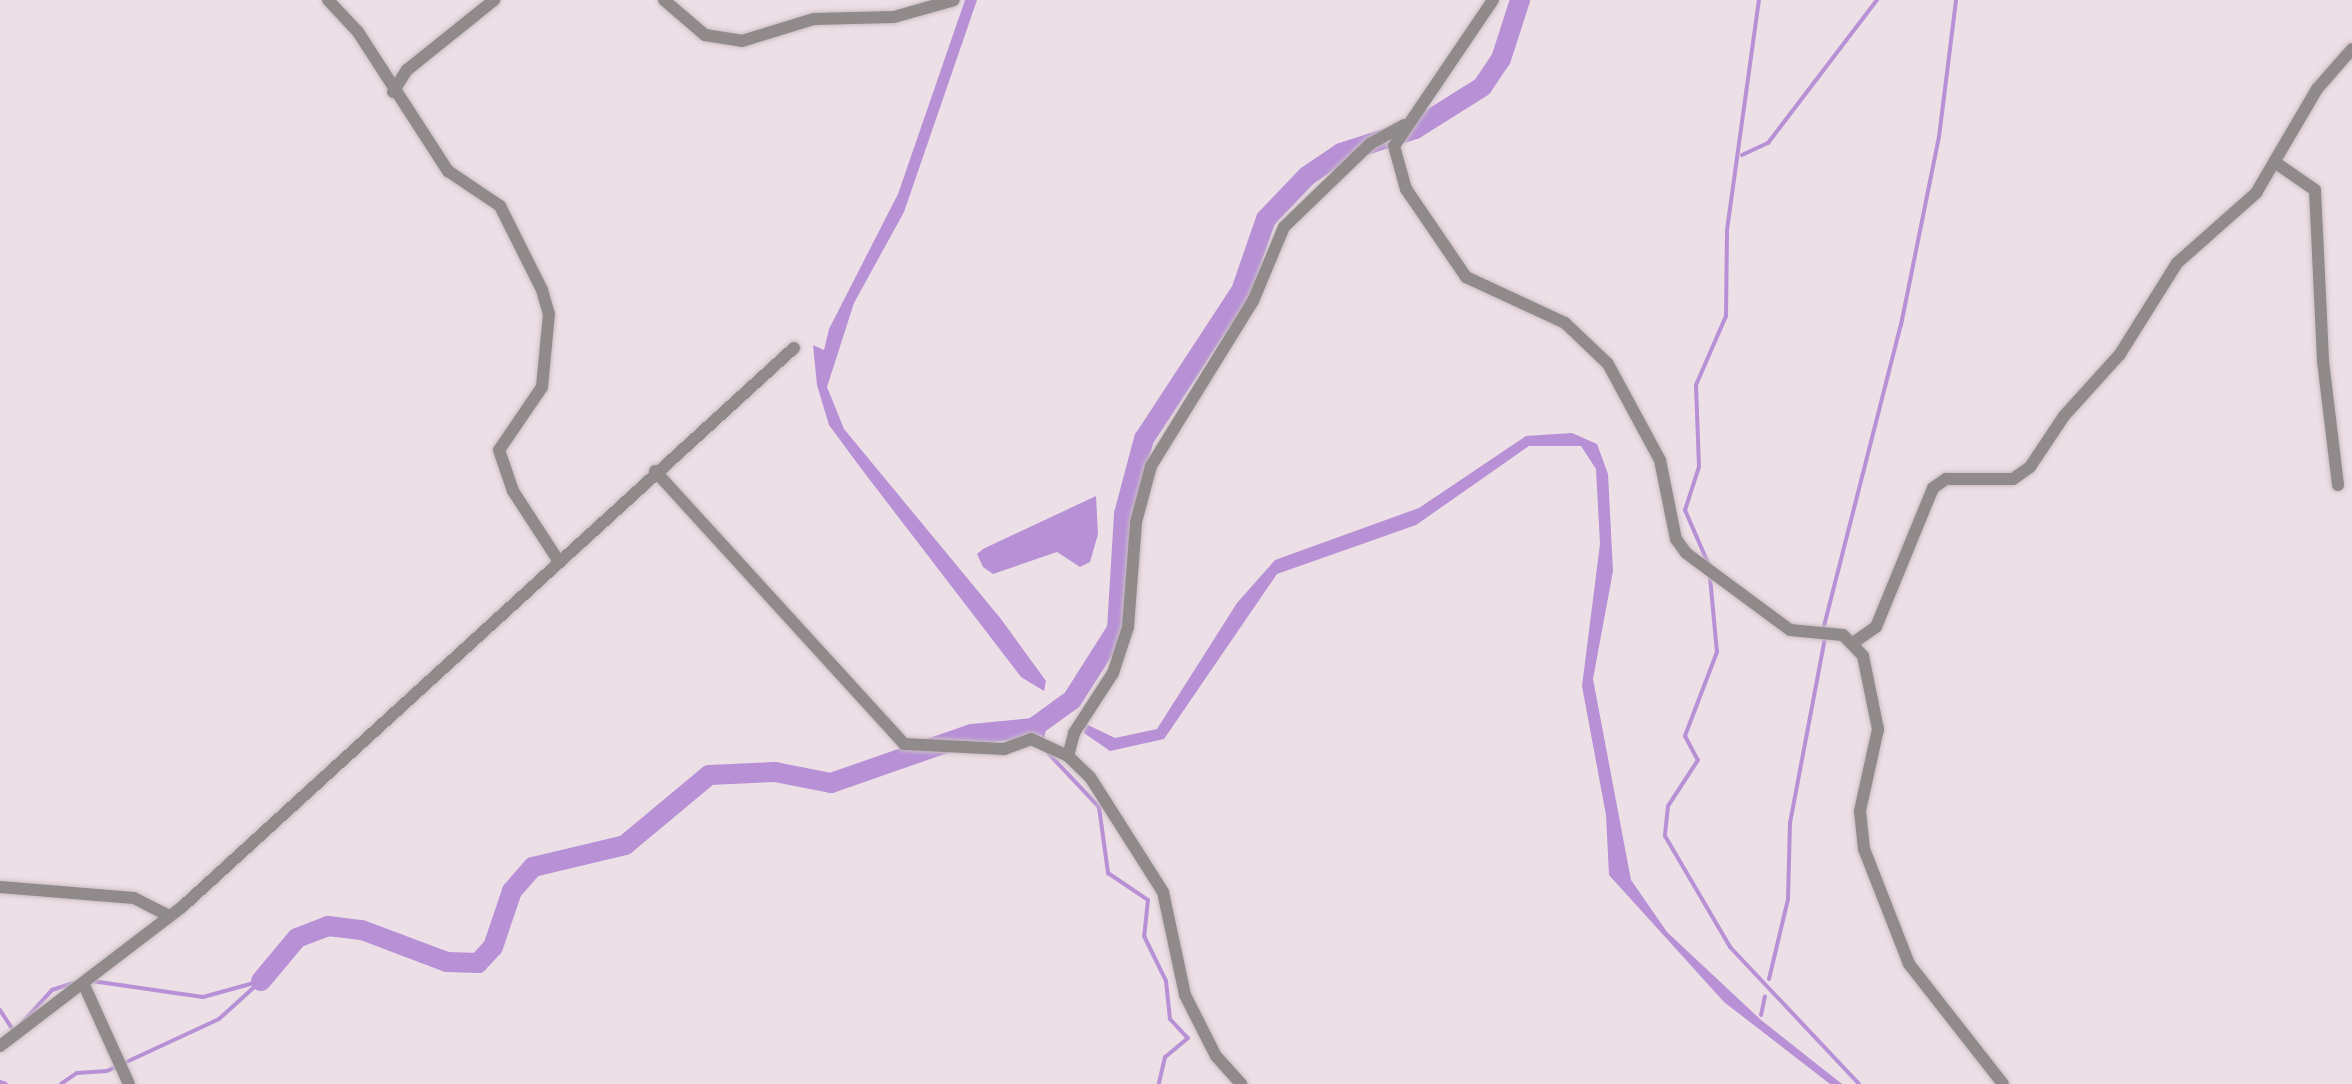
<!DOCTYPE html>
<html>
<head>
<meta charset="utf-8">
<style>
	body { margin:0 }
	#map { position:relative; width:2352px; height:1084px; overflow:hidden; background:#eddfe6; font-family:"Crimson Pro",serif }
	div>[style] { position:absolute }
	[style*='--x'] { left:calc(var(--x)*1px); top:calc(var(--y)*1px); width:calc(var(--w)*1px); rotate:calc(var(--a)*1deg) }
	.water>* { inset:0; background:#b790d6 }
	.stream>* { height:4px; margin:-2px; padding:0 2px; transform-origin:2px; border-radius:2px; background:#b790d6 }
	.river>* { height:20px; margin:-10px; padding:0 10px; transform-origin:10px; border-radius:10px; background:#b790d6 }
	.roads { filter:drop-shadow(0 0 2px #cabec4) drop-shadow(0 0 2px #cabec4) }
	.minor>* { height:12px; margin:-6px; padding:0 6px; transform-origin:6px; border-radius:6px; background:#908a8b }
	span { translate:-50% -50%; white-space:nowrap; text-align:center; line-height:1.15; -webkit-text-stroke:8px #fbecf3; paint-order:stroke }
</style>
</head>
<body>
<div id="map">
	<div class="water">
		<div style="clip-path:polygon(965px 0,977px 0,904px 212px,854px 303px,827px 387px,844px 429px,1001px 619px,1046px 681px,1044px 691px,1021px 677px,863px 471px,829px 425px,817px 385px,813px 345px,824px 350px,829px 329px,898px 194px)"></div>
		<div style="clip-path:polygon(1572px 433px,1597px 444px,1608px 474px,1613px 571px,1593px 679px,1631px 880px,1667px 932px,1761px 1020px,1842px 1084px,1830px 1084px,1724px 1002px,1609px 875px,1606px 815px,1582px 686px,1600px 544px,1596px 469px,1581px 446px,1529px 446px,1416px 525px,1277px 574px,1164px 739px,1110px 751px,1084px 733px,1086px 724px,1115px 738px,1157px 729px,1237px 603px,1275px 560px,1419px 508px,1526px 436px)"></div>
		<div style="clip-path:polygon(1096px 496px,1098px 534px,1090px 562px,1080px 567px,1057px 552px,993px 574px,983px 567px,977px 554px,983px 549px)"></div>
	</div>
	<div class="stream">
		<div style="--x:1742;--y:155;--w:29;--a:-25"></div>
		<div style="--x:1768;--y:143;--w:180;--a:-52.7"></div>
		<div style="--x:1708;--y:563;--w:58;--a:-113.5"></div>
		<div style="--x:1685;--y:510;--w:45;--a:-72"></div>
		<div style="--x:1699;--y:467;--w:82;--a:-92.1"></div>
		<div style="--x:1696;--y:385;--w:75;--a:-66.5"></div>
		<div style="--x:1726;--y:316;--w:86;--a:-89.3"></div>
		<div style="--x:1727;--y:230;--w:232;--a:-82.1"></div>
		<div style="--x:1710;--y:577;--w:75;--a:84.7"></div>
		<div style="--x:1717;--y:652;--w:90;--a:110.9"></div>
		<div style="--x:1685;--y:736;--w:27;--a:62"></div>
		<div style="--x:1698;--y:760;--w:55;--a:123.1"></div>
		<div style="--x:1668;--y:806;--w:30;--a:96"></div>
		<div style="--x:1665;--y:836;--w:129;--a:59.6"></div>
		<div style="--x:1730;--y:947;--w:188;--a:46.7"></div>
		<div style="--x:1824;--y:626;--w:311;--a:-75.7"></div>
		<div style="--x:1901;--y:325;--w:192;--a:-78.6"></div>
		<div style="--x:1939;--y:137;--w:138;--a:-82.9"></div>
		<div style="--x:1042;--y:740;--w:24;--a:-81"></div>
		<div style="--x:1049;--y:754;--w:73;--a:46.7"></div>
		<div style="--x:1099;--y:807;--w:67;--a:82.2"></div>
		<div style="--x:1108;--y:873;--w:48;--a:34"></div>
		<div style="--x:1148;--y:900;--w:36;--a:96"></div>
		<div style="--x:1144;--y:936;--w:50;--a:63.9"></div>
		<div style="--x:1166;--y:981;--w:38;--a:84"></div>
		<div style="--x:1170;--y:1019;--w:26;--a:47"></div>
		<div style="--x:1188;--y:1038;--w:30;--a:140"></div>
		<div style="--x:1165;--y:1057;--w:28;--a:103"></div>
		<div style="--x:1769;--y:979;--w:82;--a:-76.6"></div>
		<div style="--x:1788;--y:899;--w:76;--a:-88.5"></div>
		<div style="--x:1790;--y:823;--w:189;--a:-79.3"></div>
		<div style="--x:92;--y:981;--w:112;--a:8.2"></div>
		<div style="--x:203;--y:997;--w:60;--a:-15.4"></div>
		<div style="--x:0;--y:1010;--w:24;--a:57"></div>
		<div style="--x:1761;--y:1015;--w:19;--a:-78"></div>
		<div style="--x:23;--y:1022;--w:43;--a:-47.8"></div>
		<div style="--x:52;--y:990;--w:22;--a:-18"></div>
		<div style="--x:0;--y:1082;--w:6;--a:18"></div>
		<div style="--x:61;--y:1084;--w:19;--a:-35"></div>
		<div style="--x:77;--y:1073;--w:30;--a:-4"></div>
		<div style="--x:107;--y:1071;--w:123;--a:-24.9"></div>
		<div style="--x:219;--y:1019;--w:57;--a:-42.1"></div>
	</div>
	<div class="river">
		<div style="--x:261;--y:981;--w:56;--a:-50.1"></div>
		<div style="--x:297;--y:938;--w:33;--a:-21"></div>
		<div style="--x:328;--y:926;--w:34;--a:7"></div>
		<div style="--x:362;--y:930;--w:91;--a:20.6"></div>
		<div style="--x:447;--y:962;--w:31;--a:2"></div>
		<div style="--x:478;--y:963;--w:22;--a:-47"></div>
		<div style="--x:493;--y:947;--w:59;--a:-71.3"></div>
		<div style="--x:512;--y:891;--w:32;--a:-49"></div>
		<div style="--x:533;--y:867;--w:95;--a:-13.4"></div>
		<div style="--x:625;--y:845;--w:109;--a:-39.8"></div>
		<div style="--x:709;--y:775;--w:66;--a:-2.6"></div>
		<div style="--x:775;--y:772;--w:57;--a:11.1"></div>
		<div style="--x:831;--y:783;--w:149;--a:-19.2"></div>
		<div style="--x:972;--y:734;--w:61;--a:-5.6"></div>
		<div style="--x:1033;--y:728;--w:48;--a:-35.7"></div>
		<div style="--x:1072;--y:700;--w:84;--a:-57.6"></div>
		<div style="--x:1117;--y:629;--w:115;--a:-86.5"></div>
		<div style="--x:1124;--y:514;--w:78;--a:-75.1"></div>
		<div style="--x:1144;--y:439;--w:177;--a:-56.8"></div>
		<div style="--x:1241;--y:291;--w:76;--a:-70.9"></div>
		<div style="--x:1266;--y:219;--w:59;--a:-46.4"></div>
		<div style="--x:1307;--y:176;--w:41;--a:-34.1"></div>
		<div style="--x:1341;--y:153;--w:78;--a:-18"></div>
		<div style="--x:1415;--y:129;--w:79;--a:-32.1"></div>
		<div style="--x:1482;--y:87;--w:34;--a:-56"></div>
		<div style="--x:1501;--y:59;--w:62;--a:-72.1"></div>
	</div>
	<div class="roads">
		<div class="minor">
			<div style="--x:328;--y:0;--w:44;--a:46.8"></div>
			<div style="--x:358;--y:32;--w:166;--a:57.1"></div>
			<div style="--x:448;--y:171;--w:63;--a:33.9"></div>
			<div style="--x:500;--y:206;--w:94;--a:63.4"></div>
			<div style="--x:542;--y:290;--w:25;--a:74"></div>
			<div style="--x:549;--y:314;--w:73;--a:95.5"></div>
			<div style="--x:542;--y:387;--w:76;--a:124.3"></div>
			<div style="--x:499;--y:450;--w:43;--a:71.1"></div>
			<div style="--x:513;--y:491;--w:82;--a:56.9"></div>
			<div style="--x:664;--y:0;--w:54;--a:40.5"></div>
			<div style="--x:705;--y:35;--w:37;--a:9"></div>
			<div style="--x:742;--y:41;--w:75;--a:-17"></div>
			<div style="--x:814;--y:19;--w:80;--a:-1.4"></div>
			<div style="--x:894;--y:17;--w:62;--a:-15.8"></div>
			<div style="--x:1493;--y:0;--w:176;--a:124.1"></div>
			<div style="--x:1394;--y:146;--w:45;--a:74.4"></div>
			<div style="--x:1406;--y:189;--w:107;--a:55.7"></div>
			<div style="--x:1466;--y:277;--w:109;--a:24.9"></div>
			<div style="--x:1565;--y:323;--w:59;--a:43.6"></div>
			<div style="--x:1608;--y:364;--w:109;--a:61.6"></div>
			<div style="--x:1660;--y:460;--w:81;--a:78.6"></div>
			<div style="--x:1676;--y:539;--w:17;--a:54"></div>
			<div style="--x:1686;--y:553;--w:129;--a:36.5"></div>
			<div style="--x:1790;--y:630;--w:53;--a:5.4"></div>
			<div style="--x:1843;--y:635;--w:29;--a:46"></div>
			<div style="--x:1863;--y:656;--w:75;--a:78.4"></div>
			<div style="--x:1878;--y:729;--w:84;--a:102.4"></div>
			<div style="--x:1860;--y:811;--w:38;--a:84"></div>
			<div style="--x:1864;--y:849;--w:123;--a:68.6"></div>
			<div style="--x:1909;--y:964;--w:152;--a:51.9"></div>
			<div style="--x:393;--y:92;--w:26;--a:-58"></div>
			<div style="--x:407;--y:70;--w:112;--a:-38.8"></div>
			<div style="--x:2276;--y:163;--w:47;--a:34.7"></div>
			<div style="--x:2315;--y:190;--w:171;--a:87.3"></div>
			<div style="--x:2323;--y:361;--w:125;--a:83.1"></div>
			<div style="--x:655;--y:471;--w:369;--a:47.6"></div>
			<div style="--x:904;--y:744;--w:100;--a:2.9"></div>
			<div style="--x:1004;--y:749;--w:29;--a:-20"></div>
			<div style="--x:1031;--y:739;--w:41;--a:24.7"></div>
			<div style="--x:1068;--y:756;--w:30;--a:44"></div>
			<div style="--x:1090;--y:777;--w:136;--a:57.6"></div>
			<div style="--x:1163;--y:892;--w:105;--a:77.9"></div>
			<div style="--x:1185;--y:995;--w:68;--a:63.1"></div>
			<div style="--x:1216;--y:1056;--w:38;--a:48"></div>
			<div style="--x:1853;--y:643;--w:28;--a:-35"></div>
			<div style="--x:1876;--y:627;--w:150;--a:-67.7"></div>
			<div style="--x:1933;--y:488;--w:16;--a:-35"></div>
			<div style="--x:1946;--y:479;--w:67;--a:0"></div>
			<div style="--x:2013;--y:479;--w:21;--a:-35"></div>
			<div style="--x:2030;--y:467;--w:61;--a:-56.3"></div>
			<div style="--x:2064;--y:416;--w:84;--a:-47.9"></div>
			<div style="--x:2120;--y:354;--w:107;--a:-57.9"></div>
			<div style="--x:2177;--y:263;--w:106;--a:-41.5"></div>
			<div style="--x:2256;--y:193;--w:121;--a:-59.6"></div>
			<div style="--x:2317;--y:89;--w:53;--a:-48.8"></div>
			<div style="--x:1068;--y:756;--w:24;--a:-75"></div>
			<div style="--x:1074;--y:733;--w:72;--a:-57"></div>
			<div style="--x:1113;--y:673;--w:48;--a:-71.9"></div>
			<div style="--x:1128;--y:627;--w:105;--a:-85.6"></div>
			<div style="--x:1136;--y:522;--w:58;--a:-75"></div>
			<div style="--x:1151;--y:466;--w:194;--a:-58.3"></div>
			<div style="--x:1253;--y:301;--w:80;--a:-67.3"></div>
			<div style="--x:1284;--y:227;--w:120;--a:-44"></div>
			<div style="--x:1370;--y:144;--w:39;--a:-29"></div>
			<div style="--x:0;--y:887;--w:134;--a:4.7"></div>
			<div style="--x:134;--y:898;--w:37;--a:27"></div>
			<div style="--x:84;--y:985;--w:109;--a:65.6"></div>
			<div style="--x:0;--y:1046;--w:229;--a:-37.4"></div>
			<div style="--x:182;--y:907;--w:829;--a:-42.41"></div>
		</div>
	</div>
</div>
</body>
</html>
